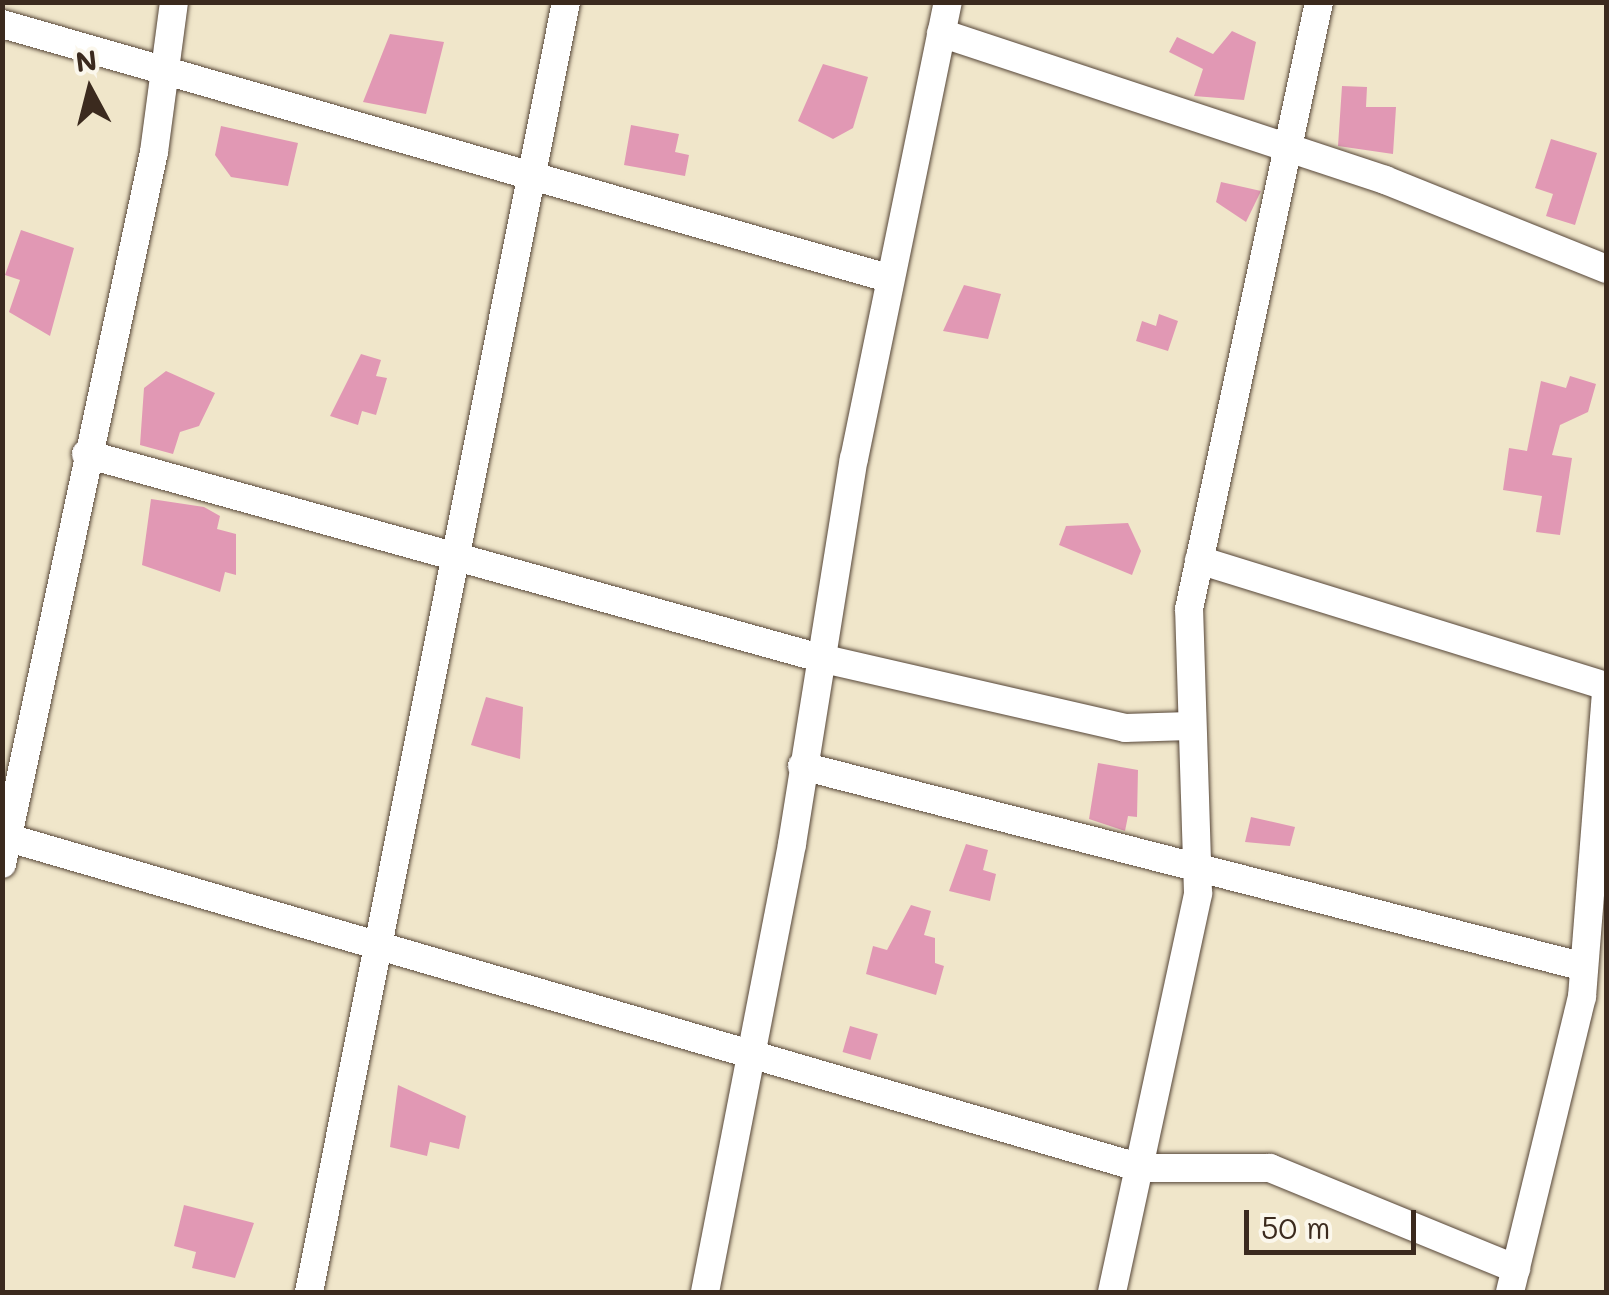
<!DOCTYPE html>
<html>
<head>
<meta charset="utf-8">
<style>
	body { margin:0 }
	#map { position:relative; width:1609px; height:1295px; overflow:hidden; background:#f0e6ca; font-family:Mali,sans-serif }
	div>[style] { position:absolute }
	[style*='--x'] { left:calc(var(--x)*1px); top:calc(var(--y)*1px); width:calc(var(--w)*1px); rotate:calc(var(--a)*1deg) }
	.building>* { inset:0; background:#e198b4; transform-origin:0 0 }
	.roads { filter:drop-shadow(0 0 2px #564638) drop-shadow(0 0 2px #564638) }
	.street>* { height:28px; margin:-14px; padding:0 14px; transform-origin:14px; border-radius:14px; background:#fff }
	span { translate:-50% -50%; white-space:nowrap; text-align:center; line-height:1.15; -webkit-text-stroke:10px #fbf7ec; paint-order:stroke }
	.frame { position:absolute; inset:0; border:5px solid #3b2a1e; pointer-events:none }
	.north { position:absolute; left:40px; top:40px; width:100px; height:100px; -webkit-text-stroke:8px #fbf7ec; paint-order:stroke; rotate:353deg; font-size:28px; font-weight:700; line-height:40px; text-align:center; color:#3b2a1e }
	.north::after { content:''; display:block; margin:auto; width:35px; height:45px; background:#3b2a1e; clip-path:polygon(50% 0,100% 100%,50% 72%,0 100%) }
	.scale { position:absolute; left:1244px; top:1210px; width:172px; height:45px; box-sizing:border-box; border:5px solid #3b2a1e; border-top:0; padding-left:12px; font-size:30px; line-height:35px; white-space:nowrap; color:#3b2a1e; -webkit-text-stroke:8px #fbf7ec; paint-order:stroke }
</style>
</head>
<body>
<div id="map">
	<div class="building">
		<div style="clip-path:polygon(1232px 31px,1256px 42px,1244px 100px,1194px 96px,1203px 69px,1169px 52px,1177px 37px,1213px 54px)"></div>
		<div style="clip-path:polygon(390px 34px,444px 42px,426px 114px,363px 102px)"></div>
		<div style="clip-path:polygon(823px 64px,868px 77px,853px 128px,833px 139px,798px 121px)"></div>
		<div style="clip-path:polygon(1342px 86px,1367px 87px,1366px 107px,1396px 107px,1393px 154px,1338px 146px)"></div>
		<div style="clip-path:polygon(631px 125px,679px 134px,675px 152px,689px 155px,685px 176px,624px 165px)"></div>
		<div style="clip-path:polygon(221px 126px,298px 143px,288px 186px,231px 177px,215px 155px)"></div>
		<div style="clip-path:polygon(1551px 139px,1597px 153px,1575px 225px,1546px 216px,1553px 194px,1535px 188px)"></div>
		<div style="clip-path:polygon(1221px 182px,1261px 191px,1246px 222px,1216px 202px)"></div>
		<div style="clip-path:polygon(21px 230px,74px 248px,50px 336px,9px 312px,20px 280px,5px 275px)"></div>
		<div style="clip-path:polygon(964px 285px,1001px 294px,988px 339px,943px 331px)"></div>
		<div style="clip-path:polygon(1159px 314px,1178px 321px,1168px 351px,1136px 341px,1142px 321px,1156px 326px)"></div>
		<div style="clip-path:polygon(361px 354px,381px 360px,376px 376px,387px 378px,376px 415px,362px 411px,358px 425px,330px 416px)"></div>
		<div style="clip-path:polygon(166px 371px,215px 393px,199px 426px,180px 432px,173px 454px,140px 445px,144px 388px)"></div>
		<div style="clip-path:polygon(1570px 376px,1596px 384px,1588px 412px,1560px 425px,1552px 455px,1572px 458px,1560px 535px,1536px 532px,1542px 496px,1503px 490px,1509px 448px,1527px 451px,1541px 381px,1566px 388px)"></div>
		<div style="clip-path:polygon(151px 499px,204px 507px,220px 516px,217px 529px,236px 534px,236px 575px,225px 572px,220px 592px,142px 565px)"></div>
		<div style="clip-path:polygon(1128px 523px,1141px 551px,1132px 575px,1059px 545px,1066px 526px)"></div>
		<div style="clip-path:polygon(486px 697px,523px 707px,520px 759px,471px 745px)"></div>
		<div style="clip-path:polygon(1098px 763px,1138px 770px,1137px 817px,1128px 816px,1125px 831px,1089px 819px)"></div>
		<div style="clip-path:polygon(1251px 817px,1295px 827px,1290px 846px,1245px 842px)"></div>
		<div style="clip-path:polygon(966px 844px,988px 850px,983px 870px,996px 874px,990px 901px,949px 891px)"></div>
		<div style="clip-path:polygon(911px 905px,931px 911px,924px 935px,935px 938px,935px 963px,944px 966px,936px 995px,866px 974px,873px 946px,887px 950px)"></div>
		<div style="left:850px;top:1026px;width:29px;height:27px;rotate:16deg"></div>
		<div style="clip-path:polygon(398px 1085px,466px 1116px,459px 1149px,430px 1142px,427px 1156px,390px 1147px)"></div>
		<div style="clip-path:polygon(184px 1205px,254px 1223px,235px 1278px,192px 1268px,196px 1252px,174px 1246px)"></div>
	</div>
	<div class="roads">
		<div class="street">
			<div style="--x:2;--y:24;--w:922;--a:16"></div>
			<div style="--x:941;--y:33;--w:468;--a:18.3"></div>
			<div style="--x:1385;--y:180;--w:238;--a:21.9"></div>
			<div style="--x:86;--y:454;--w:762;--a:15.53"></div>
			<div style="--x:820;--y:658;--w:313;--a:12.9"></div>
			<div style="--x:1125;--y:728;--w:65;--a:-1.8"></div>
			<div style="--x:1199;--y:560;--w:426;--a:17.2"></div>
			<div style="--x:802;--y:766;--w:807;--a:14.41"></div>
			<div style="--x:9;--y:838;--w:1179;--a:16.25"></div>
			<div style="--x:1141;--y:1168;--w:129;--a:0"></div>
			<div style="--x:1270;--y:1168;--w:266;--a:22.3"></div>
			<div style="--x:2;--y:864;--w:728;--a:-77.95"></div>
			<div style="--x:154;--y:152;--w:151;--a:-82.4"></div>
			<div style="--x:309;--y:1292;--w:1315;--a:-78.73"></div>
			<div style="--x:705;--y:1292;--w:456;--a:-79"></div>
			<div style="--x:792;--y:844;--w:390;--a:-80.9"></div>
			<div style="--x:854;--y:459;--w:467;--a:-78.4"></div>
			<div style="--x:1112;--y:1292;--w:408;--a:-77.8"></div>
			<div style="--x:1198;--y:893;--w:284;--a:-91.8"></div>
			<div style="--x:1189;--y:609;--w:621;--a:-77.91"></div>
			<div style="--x:1510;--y:1292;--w:304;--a:-76.3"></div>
			<div style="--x:1582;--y:997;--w:307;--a:-85.5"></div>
		</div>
	</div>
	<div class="frame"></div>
	<div class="north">N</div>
	<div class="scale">50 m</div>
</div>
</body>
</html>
